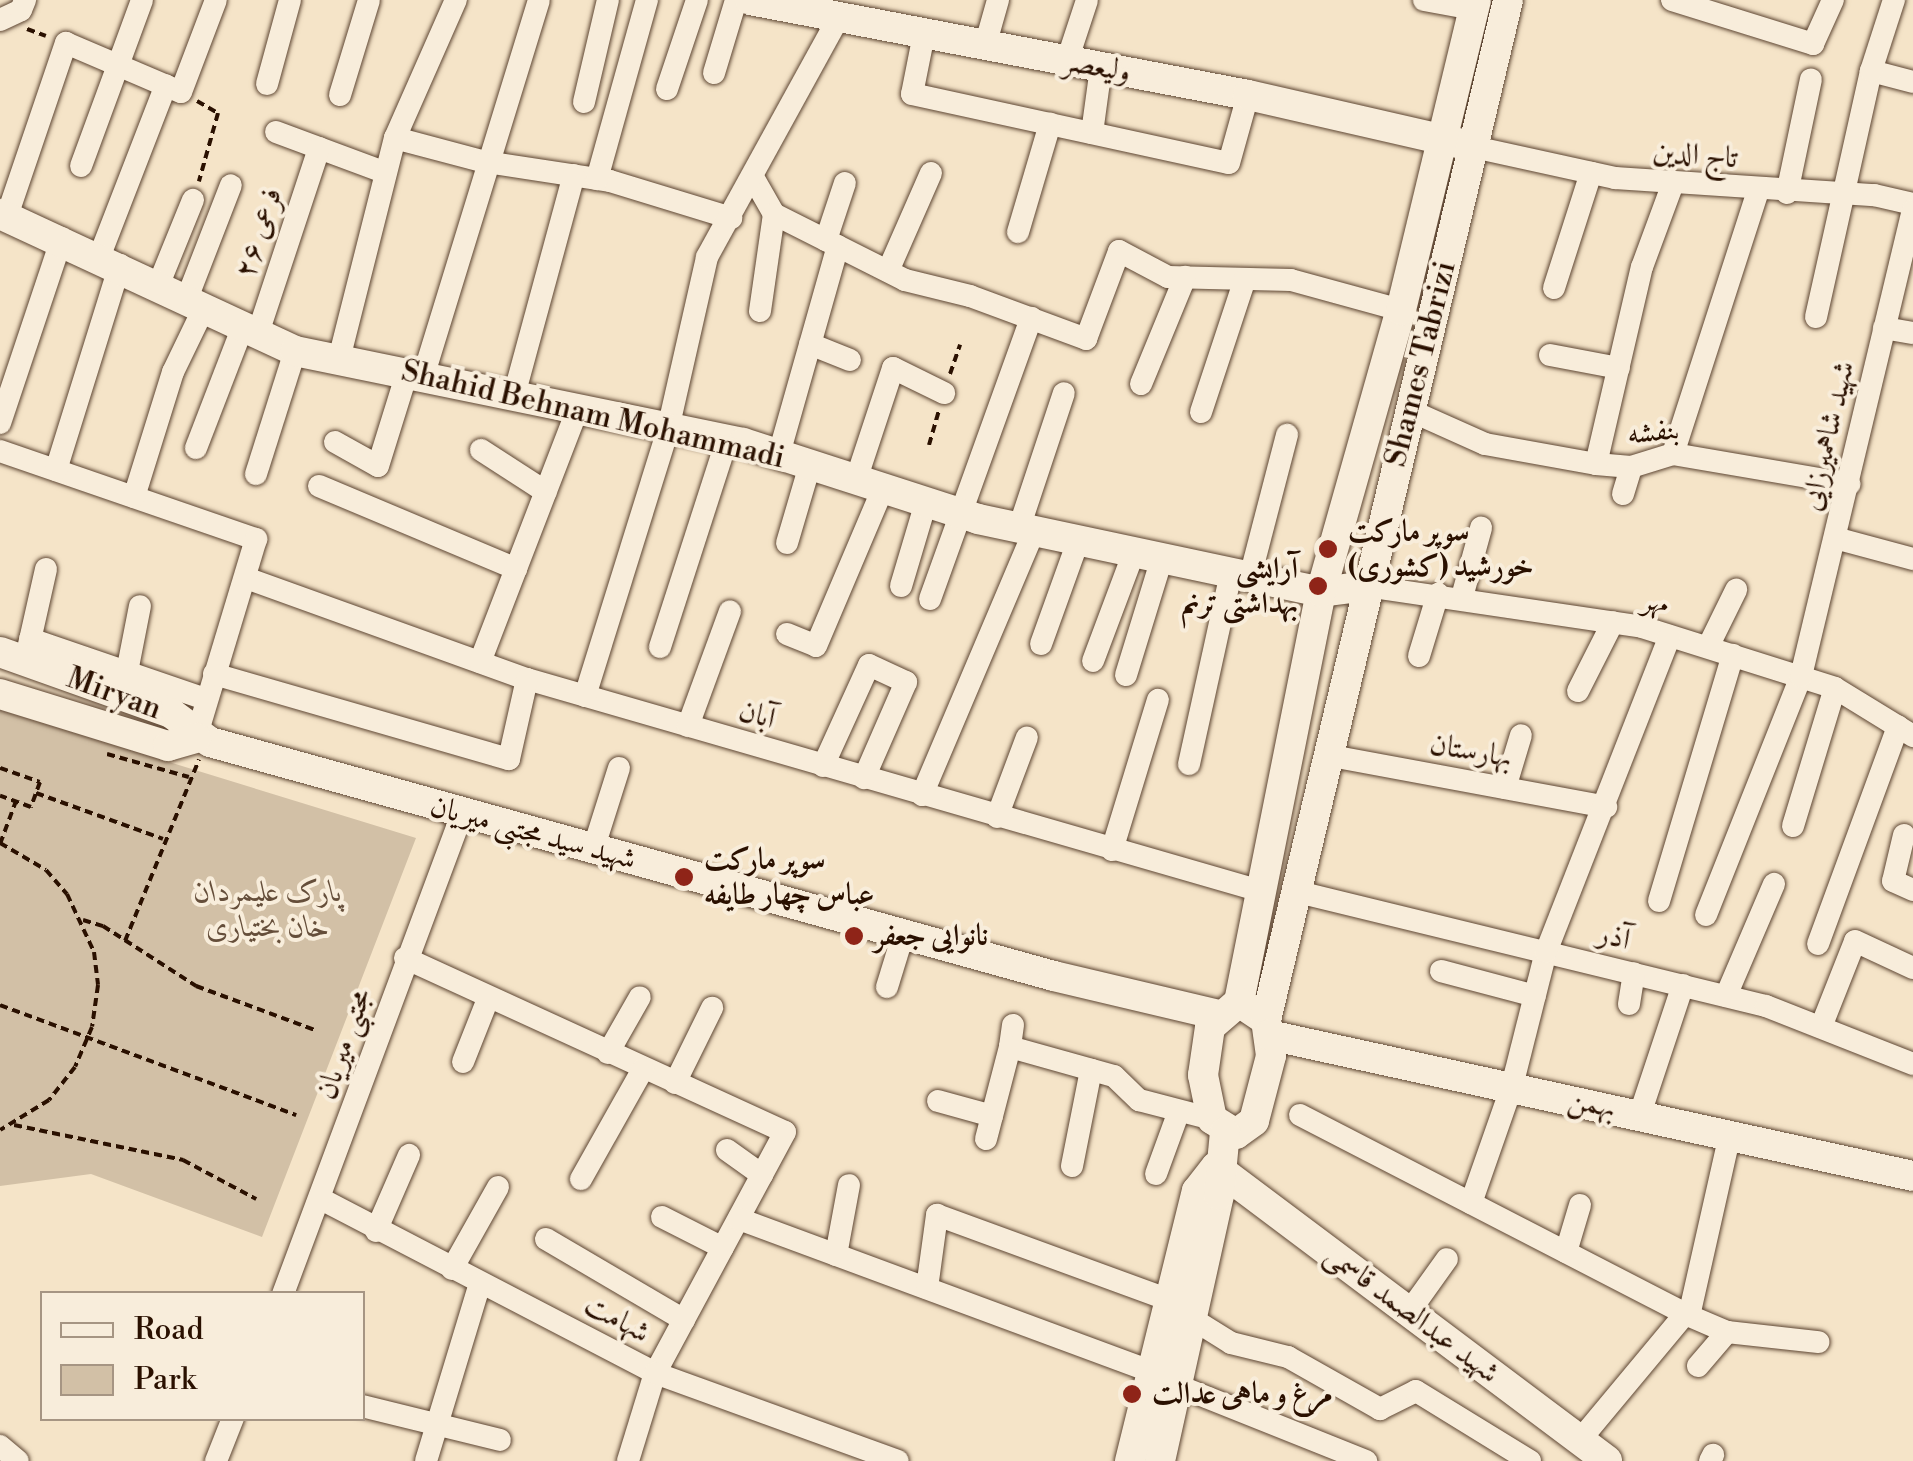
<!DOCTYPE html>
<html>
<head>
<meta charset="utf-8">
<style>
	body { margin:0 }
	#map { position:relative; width:1913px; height:1461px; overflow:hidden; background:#f5e4c8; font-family:"Libre Bodoni",Amiri,serif }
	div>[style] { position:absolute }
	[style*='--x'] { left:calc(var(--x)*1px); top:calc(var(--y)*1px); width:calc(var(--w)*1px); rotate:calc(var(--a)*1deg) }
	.green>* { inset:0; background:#d2c0a6 }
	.path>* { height:4px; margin-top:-2px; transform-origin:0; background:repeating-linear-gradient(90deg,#2a1000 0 8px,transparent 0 13px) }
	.roads { filter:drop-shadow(0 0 2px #5d4532) drop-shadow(0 0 2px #5d4532) }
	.street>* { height:22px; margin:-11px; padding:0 11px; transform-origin:11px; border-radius:11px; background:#f8eddb }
	.secondary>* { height:30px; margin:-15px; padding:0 15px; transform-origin:15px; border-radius:15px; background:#f8eddb }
	.dots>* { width:28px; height:28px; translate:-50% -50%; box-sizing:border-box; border:5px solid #f8eddb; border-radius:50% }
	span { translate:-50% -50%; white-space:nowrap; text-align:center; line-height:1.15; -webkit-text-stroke:8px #f8eddb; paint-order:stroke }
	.street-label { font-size:30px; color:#2a1000 }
	.poi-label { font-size:30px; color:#2a1000; font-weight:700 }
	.left { translate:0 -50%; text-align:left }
	.right { translate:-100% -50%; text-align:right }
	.park-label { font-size:30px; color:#654e3a; font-style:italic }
	.legend { position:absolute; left:40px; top:1291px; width:325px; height:130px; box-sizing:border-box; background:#f8eddb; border:2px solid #a69583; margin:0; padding:12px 18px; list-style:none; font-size:30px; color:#2a1000 }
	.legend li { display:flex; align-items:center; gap:20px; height:50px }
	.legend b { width:50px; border:2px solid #a69583 }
</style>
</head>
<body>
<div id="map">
	<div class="green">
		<div style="clip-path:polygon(0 710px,416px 838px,262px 1237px,91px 1174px,0 1186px)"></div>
	</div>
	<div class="path">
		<div style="--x:27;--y:29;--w:20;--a:20"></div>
		<div style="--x:197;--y:101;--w:24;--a:30"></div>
		<div style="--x:218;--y:113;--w:71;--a:105.6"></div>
		<div style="--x:950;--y:374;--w:31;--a:-71"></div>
		<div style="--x:929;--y:445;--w:35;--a:-74"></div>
		<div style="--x:107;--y:754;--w:85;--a:15.7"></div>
		<div style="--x:0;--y:768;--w:42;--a:19.3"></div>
		<div style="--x:40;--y:782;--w:27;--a:110"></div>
		<div style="--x:31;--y:807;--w:33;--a:-160"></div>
		<div style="--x:36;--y:793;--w:135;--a:19.9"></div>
		<div style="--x:0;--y:843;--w:53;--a:30.4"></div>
		<div style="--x:46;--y:870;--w:32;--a:49"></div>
		<div style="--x:67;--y:894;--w:64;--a:65"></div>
		<div style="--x:94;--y:952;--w:33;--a:83"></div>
		<div style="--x:98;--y:985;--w:42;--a:98.1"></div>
		<div style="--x:92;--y:1027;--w:43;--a:113"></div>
		<div style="--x:75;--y:1067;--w:42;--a:128.2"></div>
		<div style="--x:49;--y:1100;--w:57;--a:148.5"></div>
		<div style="--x:0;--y:844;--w:46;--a:-69.6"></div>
		<div style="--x:83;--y:920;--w:21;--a:17"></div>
		<div style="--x:103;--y:926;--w:111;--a:32.8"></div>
		<div style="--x:196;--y:986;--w:127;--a:20.3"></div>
		<div style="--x:125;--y:941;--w:196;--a:-67.8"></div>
		<div style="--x:0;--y:1005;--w:316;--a:20.4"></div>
		<div style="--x:14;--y:1125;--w:173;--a:11.7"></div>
		<div style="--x:183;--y:1160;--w:83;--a:28.1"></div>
	</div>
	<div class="roads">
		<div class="street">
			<div style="--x:1424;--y:0;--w:50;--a:10.4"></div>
			<div style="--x:1672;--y:0;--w:148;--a:17.3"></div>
			<div style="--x:1813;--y:44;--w:48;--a:-65.6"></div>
			<div style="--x:0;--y:20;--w:23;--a:-25"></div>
			<div style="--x:21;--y:10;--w:11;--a:-68"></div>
			<div style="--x:924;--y:34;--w:61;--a:101.3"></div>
			<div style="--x:912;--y:94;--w:324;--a:12.3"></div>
			<div style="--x:1229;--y:163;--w:71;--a:-74.4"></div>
			<div style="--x:985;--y:46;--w:48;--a:-74.2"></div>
			<div style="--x:1067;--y:61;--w:64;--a:-71.8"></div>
			<div style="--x:1871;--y:71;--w:43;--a:14.7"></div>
			<div style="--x:714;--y:73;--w:76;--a:-73.2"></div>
			<div style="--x:267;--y:84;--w:87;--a:-74.7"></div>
			<div style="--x:667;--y:89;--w:94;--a:-71.4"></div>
			<div style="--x:340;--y:95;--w:99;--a:-73"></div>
			<div style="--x:584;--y:102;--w:105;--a:-76.8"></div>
			<div style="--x:276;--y:132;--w:117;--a:20.4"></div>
			<div style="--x:1092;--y:133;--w:67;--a:-82.2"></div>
			<div style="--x:395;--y:138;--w:94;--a:14.8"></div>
			<div style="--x:486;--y:162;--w:125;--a:8.7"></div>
			<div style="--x:610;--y:181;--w:127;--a:17"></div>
			<div style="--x:1474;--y:147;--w:144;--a:12.4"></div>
			<div style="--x:1615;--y:178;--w:260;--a:3.8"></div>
			<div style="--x:1874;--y:195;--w:40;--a:13"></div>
			<div style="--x:81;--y:166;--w:177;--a:-69.8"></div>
			<div style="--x:597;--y:179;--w:186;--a:-74.4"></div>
			<div style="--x:754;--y:179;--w:40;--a:60.3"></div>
			<div style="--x:774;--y:214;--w:147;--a:26.7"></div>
			<div style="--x:905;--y:280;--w:67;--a:13.8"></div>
			<div style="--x:970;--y:296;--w:124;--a:20.3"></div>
			<div style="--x:1086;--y:339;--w:94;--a:-69.4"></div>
			<div style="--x:1119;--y:251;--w:55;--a:28"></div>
			<div style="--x:1168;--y:277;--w:123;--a:1.4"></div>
			<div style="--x:1291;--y:280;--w:114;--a:15.3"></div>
			<div style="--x:1787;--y:193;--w:116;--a:-78.1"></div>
			<div style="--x:7;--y:216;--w:183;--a:-71.2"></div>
			<div style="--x:66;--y:43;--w:125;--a:23.1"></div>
			<div style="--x:181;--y:92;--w:98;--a:-69.2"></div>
			<div style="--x:1018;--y:232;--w:113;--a:-73.5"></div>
			<div style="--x:826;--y:240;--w:60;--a:-71.6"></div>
			<div style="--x:100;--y:255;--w:182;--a:-68.8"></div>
			<div style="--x:888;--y:271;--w:107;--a:-66.3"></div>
			<div style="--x:158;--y:286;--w:93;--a:-67.9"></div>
			<div style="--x:1554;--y:288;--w:121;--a:-72.2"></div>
			<div style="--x:186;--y:301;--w:124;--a:-68.8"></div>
			<div style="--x:760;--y:311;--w:98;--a:-81.8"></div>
			<div style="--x:1816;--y:317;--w:252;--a:-77.4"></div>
			<div style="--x:1871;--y:71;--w:75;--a:-72.1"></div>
			<div style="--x:1884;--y:328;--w:29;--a:10"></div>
			<div style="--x:257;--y:336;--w:198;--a:-71.7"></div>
			<div style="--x:810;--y:344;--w:43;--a:21.8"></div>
			<div style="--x:1550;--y:355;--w:70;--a:10.7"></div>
			<div style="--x:339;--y:359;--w:228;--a:-75.8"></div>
			<div style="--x:395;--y:138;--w:151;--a:-66.2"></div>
			<div style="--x:423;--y:377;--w:394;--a:-72.9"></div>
			<div style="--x:1141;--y:384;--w:116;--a:-67.6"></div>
			<div style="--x:513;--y:399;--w:232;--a:-74.8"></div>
			<div style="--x:1409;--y:410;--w:83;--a:24.1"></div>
			<div style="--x:1485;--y:444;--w:113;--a:10.2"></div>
			<div style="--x:1596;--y:464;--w:35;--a:5"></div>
			<div style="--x:1631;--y:467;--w:44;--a:-17.2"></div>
			<div style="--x:1673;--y:454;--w:179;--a:9.7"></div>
			<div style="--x:1201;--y:412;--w:140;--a:-71.7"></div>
			<div style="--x:0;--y:423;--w:195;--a:-71.5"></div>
			<div style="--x:335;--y:442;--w:49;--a:29.2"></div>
			<div style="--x:378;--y:466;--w:97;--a:-72.7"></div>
			<div style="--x:196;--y:448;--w:128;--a:-68.9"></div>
			<div style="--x:481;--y:450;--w:77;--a:32.9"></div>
			<div style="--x:0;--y:451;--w:271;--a:19"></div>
			<div style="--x:256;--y:539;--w:208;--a:106.8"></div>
			<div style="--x:779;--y:454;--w:216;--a:-74.2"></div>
			<div style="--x:1673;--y:454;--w:276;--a:-72.1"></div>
			<div style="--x:1596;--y:464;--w:202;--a:-76.9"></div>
			<div style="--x:1642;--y:267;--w:90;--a:-69.7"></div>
			<div style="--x:56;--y:470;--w:215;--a:-72.7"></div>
			<div style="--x:256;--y:474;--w:129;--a:-72.4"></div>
			<div style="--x:856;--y:480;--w:118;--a:-71.7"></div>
			<div style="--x:893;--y:368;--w:57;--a:26.1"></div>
			<div style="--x:319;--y:486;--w:214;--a:22.8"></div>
			<div style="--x:1623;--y:494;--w:28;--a:-73"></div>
			<div style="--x:134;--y:497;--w:131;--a:-72.7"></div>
			<div style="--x:173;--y:372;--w:69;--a:-64.2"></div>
			<div style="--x:1019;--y:528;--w:142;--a:-71.6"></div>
			<div style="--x:1835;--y:538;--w:81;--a:15.1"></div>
			<div style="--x:787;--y:543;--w:81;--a:-73.6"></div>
			<div style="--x:1250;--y:577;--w:147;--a:-75.4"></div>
			<div style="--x:246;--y:578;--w:299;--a:19.8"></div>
			<div style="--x:527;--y:679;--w:760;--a:16.12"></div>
			<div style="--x:901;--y:586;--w:88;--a:-73.4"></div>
			<div style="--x:1366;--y:586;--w:279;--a:8.4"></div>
			<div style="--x:1642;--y:627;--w:202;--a:17.5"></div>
			<div style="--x:1835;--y:688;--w:92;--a:31.6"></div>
			<div style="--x:1462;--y:597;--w:72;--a:-74.6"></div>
			<div style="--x:930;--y:599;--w:299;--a:-70.2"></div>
			<div style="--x:787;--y:634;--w:31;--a:22"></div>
			<div style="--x:816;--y:646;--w:172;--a:-67"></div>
			<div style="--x:30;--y:639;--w:185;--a:18.9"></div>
			<div style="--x:1041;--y:644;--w:109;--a:-70.2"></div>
			<div style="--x:660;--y:647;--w:218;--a:-72.1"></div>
			<div style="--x:1708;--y:647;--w:64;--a:-63.8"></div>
			<div style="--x:28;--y:649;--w:82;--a:-77.3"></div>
			<div style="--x:1419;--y:656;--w:65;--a:-73"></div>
			<div style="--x:1093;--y:661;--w:116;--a:-69.4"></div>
			<div style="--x:480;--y:662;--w:269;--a:-68.9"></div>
			<div style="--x:127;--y:672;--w:67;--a:-78.9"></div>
			<div style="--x:214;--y:674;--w:307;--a:16.1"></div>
			<div style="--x:509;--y:759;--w:82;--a:-77.3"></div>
			<div style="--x:1126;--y:675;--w:122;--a:-72.9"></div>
			<div style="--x:1578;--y:691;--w:77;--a:-63.1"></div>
			<div style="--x:585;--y:696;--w:280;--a:-72.7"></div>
			<div style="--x:668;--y:429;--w:176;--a:-77.2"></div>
			<div style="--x:707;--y:257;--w:274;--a:-61.2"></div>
			<div style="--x:688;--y:726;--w:122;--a:-69.9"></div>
			<div style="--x:1326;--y:755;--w:285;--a:10.5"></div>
			<div style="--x:1189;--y:764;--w:196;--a:-77.6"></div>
			<div style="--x:823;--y:766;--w:111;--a:-65.5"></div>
			<div style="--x:869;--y:665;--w:41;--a:24.7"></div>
			<div style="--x:906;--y:682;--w:105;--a:113.6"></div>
			<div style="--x:1505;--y:788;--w:55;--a:-73.2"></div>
			<div style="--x:922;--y:795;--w:287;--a:-67"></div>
			<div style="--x:997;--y:817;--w:85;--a:-69.4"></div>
			<div style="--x:1793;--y:826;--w:144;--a:-73.1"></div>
			<div style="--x:1904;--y:835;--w:47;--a:103.4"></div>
			<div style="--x:1893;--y:881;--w:22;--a:24"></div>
			<div style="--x:593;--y:850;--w:86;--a:-72.4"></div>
			<div style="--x:1112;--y:850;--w:157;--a:-73"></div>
			<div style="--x:1294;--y:891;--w:486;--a:13.7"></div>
			<div style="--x:1766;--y:1006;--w:158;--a:21.5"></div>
			<div style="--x:1659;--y:901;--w:257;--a:-73.3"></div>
			<div style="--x:1706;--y:915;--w:257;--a:-68.3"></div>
			<div style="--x:1801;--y:676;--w:479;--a:-76.5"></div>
			<div style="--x:1818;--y:944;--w:232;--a:-69.8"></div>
			<div style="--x:405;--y:958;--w:418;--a:24.6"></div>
			<div style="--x:785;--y:1132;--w:274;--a:118.3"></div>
			<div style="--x:655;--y:1373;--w:92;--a:107.1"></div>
			<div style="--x:1441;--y:971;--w:97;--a:14.9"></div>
			<div style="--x:887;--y:987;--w:54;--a:-72.9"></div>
			<div style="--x:1726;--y:996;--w:122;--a:-66.8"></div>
			<div style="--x:1629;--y:1004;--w:31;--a:-81"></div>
			<div style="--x:1013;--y:1025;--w:22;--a:98"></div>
			<div style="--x:1010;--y:1047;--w:108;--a:15.6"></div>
			<div style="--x:1114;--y:1076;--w:35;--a:44"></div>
			<div style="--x:1139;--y:1100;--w:75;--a:14.6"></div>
			<div style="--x:1821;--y:1027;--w:92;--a:-68.4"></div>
			<div style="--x:1855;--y:941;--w:64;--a:25"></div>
			<div style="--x:608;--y:1053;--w:64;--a:-60.3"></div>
			<div style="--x:463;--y:1062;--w:68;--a:-68.4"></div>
			<div style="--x:675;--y:1083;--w:84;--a:-63.7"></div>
			<div style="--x:938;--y:1101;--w:56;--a:15.5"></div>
			<div style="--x:1640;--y:1114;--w:136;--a:-71.6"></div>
			<div style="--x:1300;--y:1115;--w:433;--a:27.3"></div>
			<div style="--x:1685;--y:1314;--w:46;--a:23.2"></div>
			<div style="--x:1727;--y:1332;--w:92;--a:6.3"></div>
			<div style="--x:986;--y:1139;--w:95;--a:-75.4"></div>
			<div style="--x:727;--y:1150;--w:43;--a:35.5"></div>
			<div style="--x:1072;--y:1166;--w:98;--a:-78.8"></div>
			<div style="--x:1156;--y:1174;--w:67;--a:-69.9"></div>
			<div style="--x:581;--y:1179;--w:126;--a:-60.6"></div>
			<div style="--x:321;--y:1199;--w:377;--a:27.5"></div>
			<div style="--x:655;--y:1373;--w:258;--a:19.9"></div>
			<div style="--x:1471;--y:1203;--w:124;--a:-70.7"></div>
			<div style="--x:1512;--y:1086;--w:138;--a:-75.8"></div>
			<div style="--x:1546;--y:952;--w:339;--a:-68.6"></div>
			<div style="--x:662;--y:1217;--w:68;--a:26.9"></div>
			<div style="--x:739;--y:1219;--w:439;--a:20.3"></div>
			<div style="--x:376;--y:1231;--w:83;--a:-66.5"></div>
			<div style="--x:546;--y:1239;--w:160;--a:30.4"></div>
			<div style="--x:1566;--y:1252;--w:49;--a:-73.4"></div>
			<div style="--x:836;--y:1255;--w:71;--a:-79.5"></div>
			<div style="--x:452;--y:1269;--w:94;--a:-60.7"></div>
			<div style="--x:927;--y:1288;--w:74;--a:-82.2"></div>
			<div style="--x:937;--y:1215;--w:247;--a:20.1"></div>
			<div style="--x:283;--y:1294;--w:512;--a:-69.55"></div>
			<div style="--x:1409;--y:1312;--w:65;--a:-54.4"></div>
			<div style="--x:1689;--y:1316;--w:187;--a:-77.3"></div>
			<div style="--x:1191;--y:1318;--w:47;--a:32"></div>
			<div style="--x:1231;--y:1343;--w:59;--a:13.8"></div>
			<div style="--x:1288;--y:1357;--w:106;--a:29.5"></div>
			<div style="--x:1380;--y:1409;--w:40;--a:-26.6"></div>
			<div style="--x:1416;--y:1391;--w:134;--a:31.6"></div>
			<div style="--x:1698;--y:1366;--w:45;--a:-49.5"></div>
			<div style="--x:1176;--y:1385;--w:205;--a:21.8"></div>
			<div style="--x:362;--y:1406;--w:142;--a:13.8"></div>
			<div style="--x:1580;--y:1440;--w:164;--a:-50.2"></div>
			<div style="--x:0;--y:1446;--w:23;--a:40"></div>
			<div style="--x:216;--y:1461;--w:46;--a:-68.4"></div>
			<div style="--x:426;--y:1461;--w:186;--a:-73.1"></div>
			<div style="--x:1710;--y:1461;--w:7;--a:-63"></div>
		</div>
		<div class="secondary">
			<div style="--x:750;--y:0;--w:507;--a:10.8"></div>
			<div style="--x:1248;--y:95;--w:220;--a:12.9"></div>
			<div style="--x:0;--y:214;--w:325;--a:24.9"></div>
			<div style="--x:295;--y:351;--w:457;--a:11.6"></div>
			<div style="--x:743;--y:443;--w:247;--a:17.9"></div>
			<div style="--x:978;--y:519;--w:351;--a:12"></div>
			<div style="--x:1321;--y:592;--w:45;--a:-7.6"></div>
			<div style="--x:0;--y:652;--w:182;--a:19.6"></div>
			<div style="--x:171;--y:713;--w:49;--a:36.6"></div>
			<div style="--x:210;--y:742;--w:876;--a:15.5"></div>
			<div style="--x:1054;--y:976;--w:170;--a:13.3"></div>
			<div style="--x:0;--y:694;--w:176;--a:17.2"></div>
			<div style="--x:168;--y:746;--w:29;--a:-16"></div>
			<div style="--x:1239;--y:1002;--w:418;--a:-78.7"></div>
			<div style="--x:1321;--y:592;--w:293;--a:-74.2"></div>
			<div style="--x:1401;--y:310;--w:319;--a:-76.4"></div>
			<div style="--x:1239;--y:1002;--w:32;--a:34"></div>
			<div style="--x:1266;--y:1020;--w:36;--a:82"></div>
			<div style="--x:1271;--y:1056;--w:67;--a:104.7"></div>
			<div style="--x:1254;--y:1121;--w:22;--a:144"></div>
			<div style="--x:1236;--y:1134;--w:28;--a:-148"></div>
			<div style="--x:1212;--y:1119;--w:45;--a:-101.6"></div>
			<div style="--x:1203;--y:1075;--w:49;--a:-81.7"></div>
			<div style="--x:1210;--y:1027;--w:38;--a:-41"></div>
			<div style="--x:1266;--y:1020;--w:1048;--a:-76.65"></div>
			<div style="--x:1269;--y:1035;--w:659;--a:12.35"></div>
			<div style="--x:1216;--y:1167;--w:489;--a:36.9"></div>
			<div style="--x:1130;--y:1461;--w:278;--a:-76.1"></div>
			<div style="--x:1197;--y:1191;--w:31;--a:-52"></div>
			<div style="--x:1160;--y:1461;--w:272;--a:-77.5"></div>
			<div style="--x:1219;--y:1195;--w:63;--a:-84.6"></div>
		</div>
	</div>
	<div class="dots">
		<div style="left:1328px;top:549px;background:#8f2418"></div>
		<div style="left:1318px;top:586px;background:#8f2418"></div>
		<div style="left:684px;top:877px;background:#8f2418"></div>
		<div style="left:854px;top:936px;background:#8f2418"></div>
		<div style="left:1132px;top:1394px;background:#8f2418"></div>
	</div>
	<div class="street-label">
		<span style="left:1097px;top:67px;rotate:10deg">ولیعصر</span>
		<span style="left:1695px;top:155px;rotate:5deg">تاج الدین</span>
		<span style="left:259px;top:233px;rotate:-72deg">فرعی ۲۶</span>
		<span style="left:1421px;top:364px;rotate:-76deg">Shames Tabrizi</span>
		<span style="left:593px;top:415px;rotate:13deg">Shahid Behnam Mohammadi</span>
		<span style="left:1653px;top:432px;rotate:-6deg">بنفشه</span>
		<span style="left:1828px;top:436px;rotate:-77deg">شهید شاهمیرزایی</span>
		<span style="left:1656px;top:602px;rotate:14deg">مهر</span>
		<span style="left:114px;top:694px;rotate:20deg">Miryan</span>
		<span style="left:757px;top:715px;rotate:16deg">آبان</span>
		<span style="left:1471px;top:751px;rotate:10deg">بهارستان</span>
		<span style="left:533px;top:833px;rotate:15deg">شهید سید مجتبی میریان</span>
		<span style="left:1614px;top:937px;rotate:14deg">آذر</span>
		<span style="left:344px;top:1044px;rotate:-71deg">مجتبی میریان</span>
		<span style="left:1592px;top:1104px;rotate:12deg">بهمن</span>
		<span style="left:1412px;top:1314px;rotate:37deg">شهید عبدالصمد قاسمی</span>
		<span style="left:617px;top:1319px;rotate:28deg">شهامت</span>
	</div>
	<div class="poi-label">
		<span class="left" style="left:1348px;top:549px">سوپر مارکت<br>خورشید (کشوری)</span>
		<span class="right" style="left:1298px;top:586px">آرایشی<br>بهداشتی ترنم</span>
		<span class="left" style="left:704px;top:877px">سوپر مارکت<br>عباس چهار طایفه</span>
		<span class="left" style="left:874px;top:936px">نانوایی جعفر</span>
		<span class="left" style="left:1152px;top:1394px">مرغ و ماهی عدالت</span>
	</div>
	<div class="park-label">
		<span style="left:268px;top:909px">پارک علیمردان<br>خان بختیاری</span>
	</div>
	<ul class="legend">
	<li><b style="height:12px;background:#f8eddb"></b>Road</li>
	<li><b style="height:28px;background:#d2c0a6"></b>Park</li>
	</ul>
</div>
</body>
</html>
